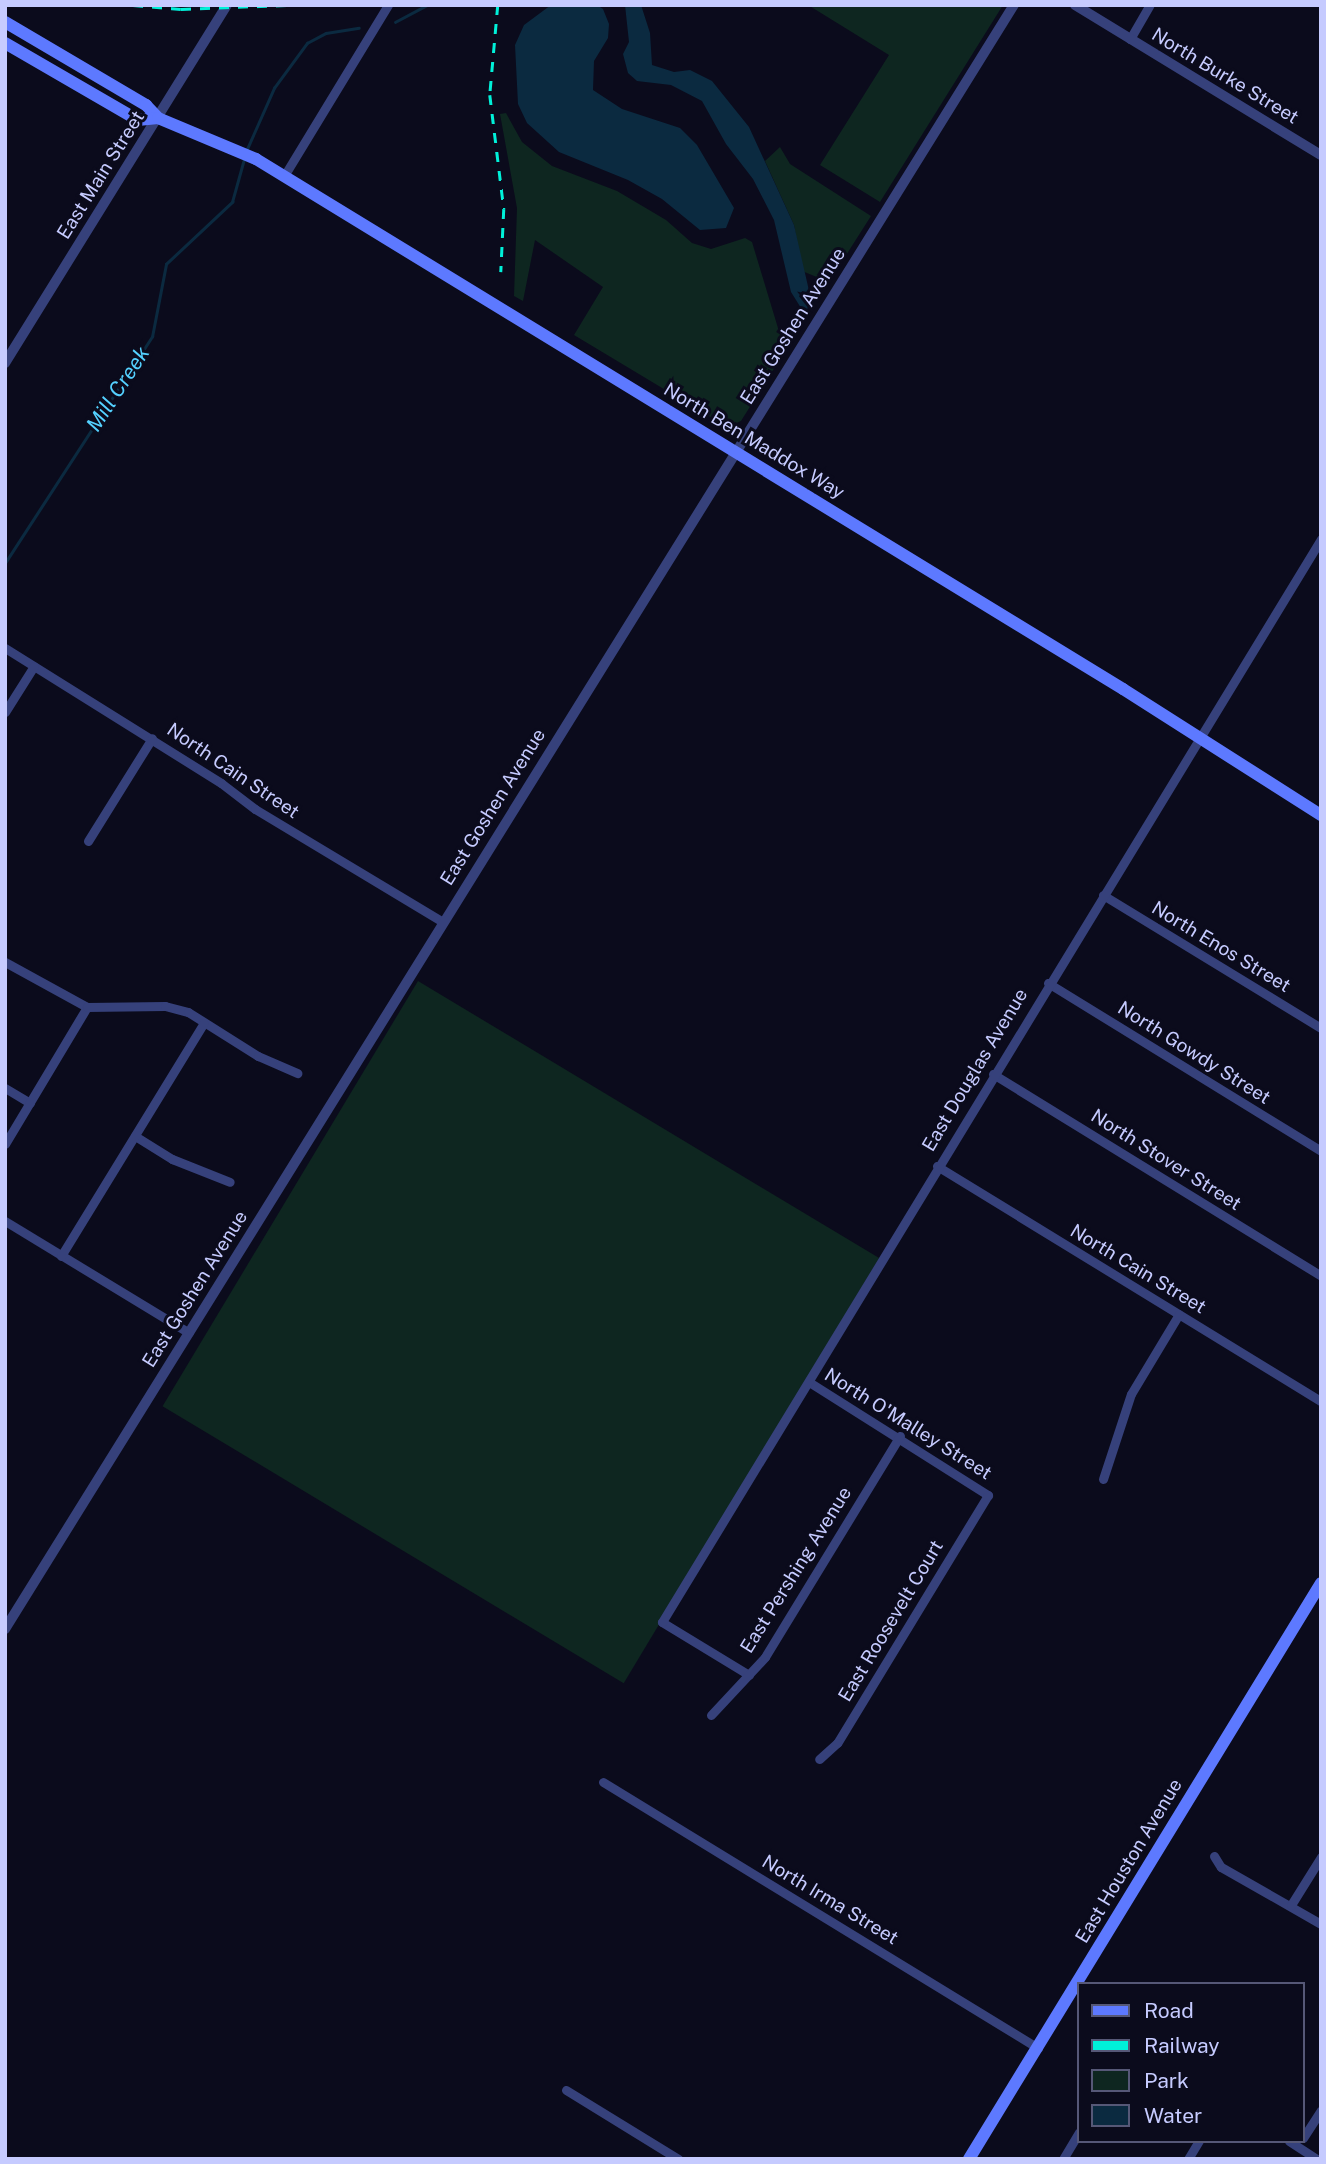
<!DOCTYPE html>
<html>
<head>
<meta charset="utf-8">
<style>
	body { margin:0 }
	#map { position:relative; width:1326px; height:2164px; overflow:hidden; background:#0b0b1c; font-family:"Public Sans",sans-serif }
	div>[style] { position:absolute }
	[style*='--x'] { left:calc(var(--x)*1px); top:calc(var(--y)*1px); width:calc(var(--w)*1px); rotate:calc(var(--a)*1deg) }
	.green>* { inset:0; background:#0e2620; transform-origin:0 0 }
	.water>* { inset:0; background:#0b2a40 }
	.stream>* { height:2.5px; margin:-1.25px; padding:0 1.25px; transform-origin:1.25px; border-radius:1.25px; background:#0b2a40 }
	.minor>* { height:9px; margin:-4.5px; padding:0 4.5px; transform-origin:4.5px; border-radius:4.5px; background:#36417b }
	.tertiary>* { height:10px; margin:-5px; padding:0 5px; transform-origin:5px; border-radius:5px; background:#36417b }
	.secondary>* { height:12px; margin:-6px; padding:0 6px; transform-origin:6px; border-radius:6px; background:#5d79ff }
	.rail>* { height:2.5px; margin-top:-1.25px; transform-origin:0; background:repeating-linear-gradient(90deg,#00f1d9 0 10px,transparent 0 19px) }
	span { translate:-50% -50%; white-space:nowrap; text-align:center; line-height:1.15; -webkit-text-stroke:6px #0b0b1c; paint-order:stroke }
	.street-label { font-size:19px; color:#c6cbff }
	.water-label { font-size:21px; color:#54d1ff; font-style:italic }
	.frame { position:absolute; inset:0; border:7px solid #c6cbff; pointer-events:none }
	.legend { position:absolute; left:1077px; top:1982px; width:228px; height:161px; box-sizing:border-box; background:#0b0b1c; border:2px solid #565877; margin:0; padding:9px 12px; list-style:none; font-size:21px; color:#c6cbff }
	.legend li { display:flex; align-items:center; gap:14px; height:35px }
	.legend b { width:35px; border:2px solid #565877 }
</style>
</head>
<body>
<div id="map">
	<div class="green">
		<div style="clip-path:polygon(808px 5px,1003px 5px,880px 202px,820px 165px,889px 55px)"></div>
		<div style="clip-path:polygon(506px 113px,522px 142px,552px 166px,617px 191px,666px 220px,692px 243px,711px 249px,745px 238px,752px 242px,781px 338px,777px 350px,780px 359px,741px 421px,727px 427px,574px 335px,603px 287px,535px 240px,523px 301px,514px 296px,517px 208px,500px 114px)"></div>
		<div style="clip-path:polygon(780px 147px,790px 164px,871px 216px,829px 282px,802px 271px,794px 225px,765px 161px)"></div>
		<div style="left:418px;top:981px;width:538px;height:496px;rotate:31deg"></div>
	</div>
	<div class="water">
		<div style="clip-path:polygon(551px 5px,597px 5px,603px 9px,609px 24px,608px 38px,594px 61px,593px 90px,622px 109px,680px 128px,697px 145px,734px 208px,726px 228px,700px 230px,662px 199px,628px 180px,559px 152px,527px 123px,518px 104px,515px 45px,524px 25px)"></div>
		<div style="clip-path:polygon(625px 5px,641px 5px,650px 33px,652px 65px,674px 72px,690px 70px,712px 81px,749px 127px,794px 225px,810px 295px,806px 316px,791px 292px,774px 220px,753px 179px,726px 144px,702px 101px,671px 85px,637px 81px,628px 73px,623px 54px,629px 42px)"></div>
	</div>
	<div class="stream">
		<div style="--x:395;--y:22;--w:36;--a:-28"></div>
		<div style="--x:247;--y:149;--w:67;--a:-66.1"></div>
		<div style="--x:274;--y:88;--w:56;--a:-53.7"></div>
		<div style="--x:307;--y:43;--w:21;--a:-28"></div>
		<div style="--x:326;--y:33;--w:33;--a:-9"></div>
		<div style="--x:5;--y:563;--w:270;--a:-57"></div>
		<div style="--x:152;--y:337;--w:74;--a:-79.1"></div>
		<div style="--x:166;--y:264;--w:91;--a:-43.2"></div>
		<div style="--x:232;--y:202;--w:45;--a:-74.4"></div>
	</div>
	<div class="minor">
		<div style="--x:1130;--y:39;--w:39;--a:-60"></div>
		<div style="--x:284;--y:176;--w:200;--a:-58.7"></div>
		<div style="--x:5;--y:648;--w:255;--a:32"></div>
		<div style="--x:221;--y:783;--w:43;--a:37.4"></div>
		<div style="--x:255;--y:809;--w:219;--a:31"></div>
		<div style="--x:5;--y:712;--w:54;--a:-57.8"></div>
		<div style="--x:88;--y:841;--w:121;--a:-58.1"></div>
		<div style="--x:1103;--y:895;--w:255;--a:31.4"></div>
		<div style="--x:5;--y:962;--w:94;--a:28.8"></div>
		<div style="--x:1048;--y:983;--w:321;--a:31.6"></div>
		<div style="--x:993;--y:1074;--w:385;--a:31.6"></div>
		<div style="--x:5;--y:1088;--w:29;--a:31"></div>
		<div style="--x:135;--y:1136;--w:44;--a:31.9"></div>
		<div style="--x:172;--y:1159;--w:62;--a:21.6"></div>
		<div style="--x:5;--y:1144;--w:160;--a:-59.1"></div>
		<div style="--x:87;--y:1007;--w:78;--a:-0.7"></div>
		<div style="--x:165;--y:1006;--w:24;--a:15"></div>
		<div style="--x:188;--y:1012;--w:83;--a:32.2"></div>
		<div style="--x:258;--y:1056;--w:43;--a:23.6"></div>
		<div style="--x:937;--y:1166;--w:450;--a:31.5"></div>
		<div style="--x:5;--y:1221;--w:215;--a:31.3"></div>
		<div style="--x:61;--y:1256;--w:273;--a:-58.5"></div>
		<div style="--x:809;--y:1382;--w:212;--a:32.3"></div>
		<div style="--x:988;--y:1495;--w:290;--a:121.3"></div>
		<div style="--x:837;--y:1743;--w:24;--a:138"></div>
		<div style="--x:1103;--y:1479;--w:89;--a:-71.8"></div>
		<div style="--x:1131;--y:1394;--w:93;--a:-59"></div>
		<div style="--x:749;--y:1675;--w:102;--a:-148.7"></div>
		<div style="--x:662;--y:1622;--w:1268;--a:-58.68"></div>
		<div style="--x:711;--y:1715;--w:79;--a:-47"></div>
		<div style="--x:765;--y:1657;--w:259;--a:-58.6"></div>
		<div style="--x:603;--y:1782;--w:510;--a:31.45"></div>
		<div style="--x:1214;--y:1856;--w:13;--a:58"></div>
		<div style="--x:1221;--y:1867;--w:115;--a:29.7"></div>
		<div style="--x:1291;--y:1905;--w:57;--a:-58"></div>
		<div style="--x:566;--y:2090;--w:132;--a:31.6"></div>
		<div style="--x:1303;--y:2138;--w:33;--a:-57"></div>
		<div style="--x:1289;--y:2141;--w:33;--a:33"></div>
		<div style="--x:1063;--y:2159;--w:31;--a:-59"></div>
		<div style="--x:1188;--y:2159;--w:21;--a:-59"></div>
	</div>
	<div class="tertiary">
		<div style="--x:1075;--y:5;--w:288;--a:31.4"></div>
		<div style="--x:5;--y:363;--w:421;--a:-58.2"></div>
		<div style="--x:5;--y:1629;--w:1912;--a:-58.15"></div>
	</div>
	<div class="secondary">
		<div style="--x:5;--y:22;--w:164;--a:30.5"></div>
		<div style="--x:146;--y:105;--w:18;--a:47"></div>
		<div style="--x:5;--y:43;--w:154;--a:30.1"></div>
		<div style="--x:138;--y:120;--w:20;--a:-6"></div>
		<div style="--x:158;--y:118;--w:106;--a:22.7"></div>
		<div style="--x:256;--y:159;--w:1016;--a:31.44"></div>
		<div style="--x:1123;--y:689;--w:235;--a:32.5"></div>
		<div style="--x:969;--y:2159;--w:675;--a:-58.57"></div>
	</div>
	<div class="rail">
		<div style="--x:133;--y:5;--w:48;--a:4.8"></div>
		<div style="--x:181;--y:9;--w:106;--a:-2.2"></div>
		<div style="--x:498;--y:5;--w:90;--a:95.1"></div>
		<div style="--x:490;--y:95;--w:115;--a:83"></div>
		<div style="--x:504;--y:209;--w:63;--a:92.7"></div>
	</div>
	<div class="street-label">
		<span style="left:1225px;top:76px;rotate:31deg">North Burke Street</span>
		<span style="left:101px;top:175px;rotate:-58deg">East Main Street</span>
		<span style="left:793px;top:326px;rotate:-58deg">East Goshen Avenue</span>
		<span style="left:754px;top:441px;rotate:31deg">North Ben Maddox Way</span>
		<span style="left:233px;top:771px;rotate:34deg">North Cain Street</span>
		<span style="left:493px;top:807px;rotate:-58deg">East Goshen Avenue</span>
		<span style="left:1221px;top:947px;rotate:31deg">North Enos Street</span>
		<span style="left:1194px;top:1053px;rotate:32deg">North Gowdy Street</span>
		<span style="left:975px;top:1070px;rotate:-59deg">East Douglas Avenue</span>
		<span style="left:1166px;top:1160px;rotate:32deg">North Stover Street</span>
		<span style="left:1138px;top:1269px;rotate:31deg">North Cain Street</span>
		<span style="left:195px;top:1289px;rotate:-58deg">East Goshen Avenue</span>
		<span style="left:908px;top:1424px;rotate:32deg">North O'Malley Street</span>
		<span style="left:796px;top:1570px;rotate:-58deg">East Pershing Avenue</span>
		<span style="left:891px;top:1621px;rotate:-59deg">East Roosevelt Court</span>
		<span style="left:1129px;top:1861px;rotate:-59deg">East Houston Avenue</span>
		<span style="left:830px;top:1900px;rotate:31deg">North Irma Street</span>
	</div>
	<div class="water-label">
		<span style="left:118px;top:389px;rotate:-57deg">Mill Creek</span>
	</div>
	<div class="frame"></div>
	<ul class="legend">
	<li><b style="height:9px;background:#5d79ff"></b>Road</li>
	<li><b style="height:9px;background:#00f1d9"></b>Railway</li>
	<li><b style="height:19px;background:#0e2620"></b>Park</li>
	<li><b style="height:19px;background:#0b2a40"></b>Water</li>
	</ul>
</div>
</body>
</html>
